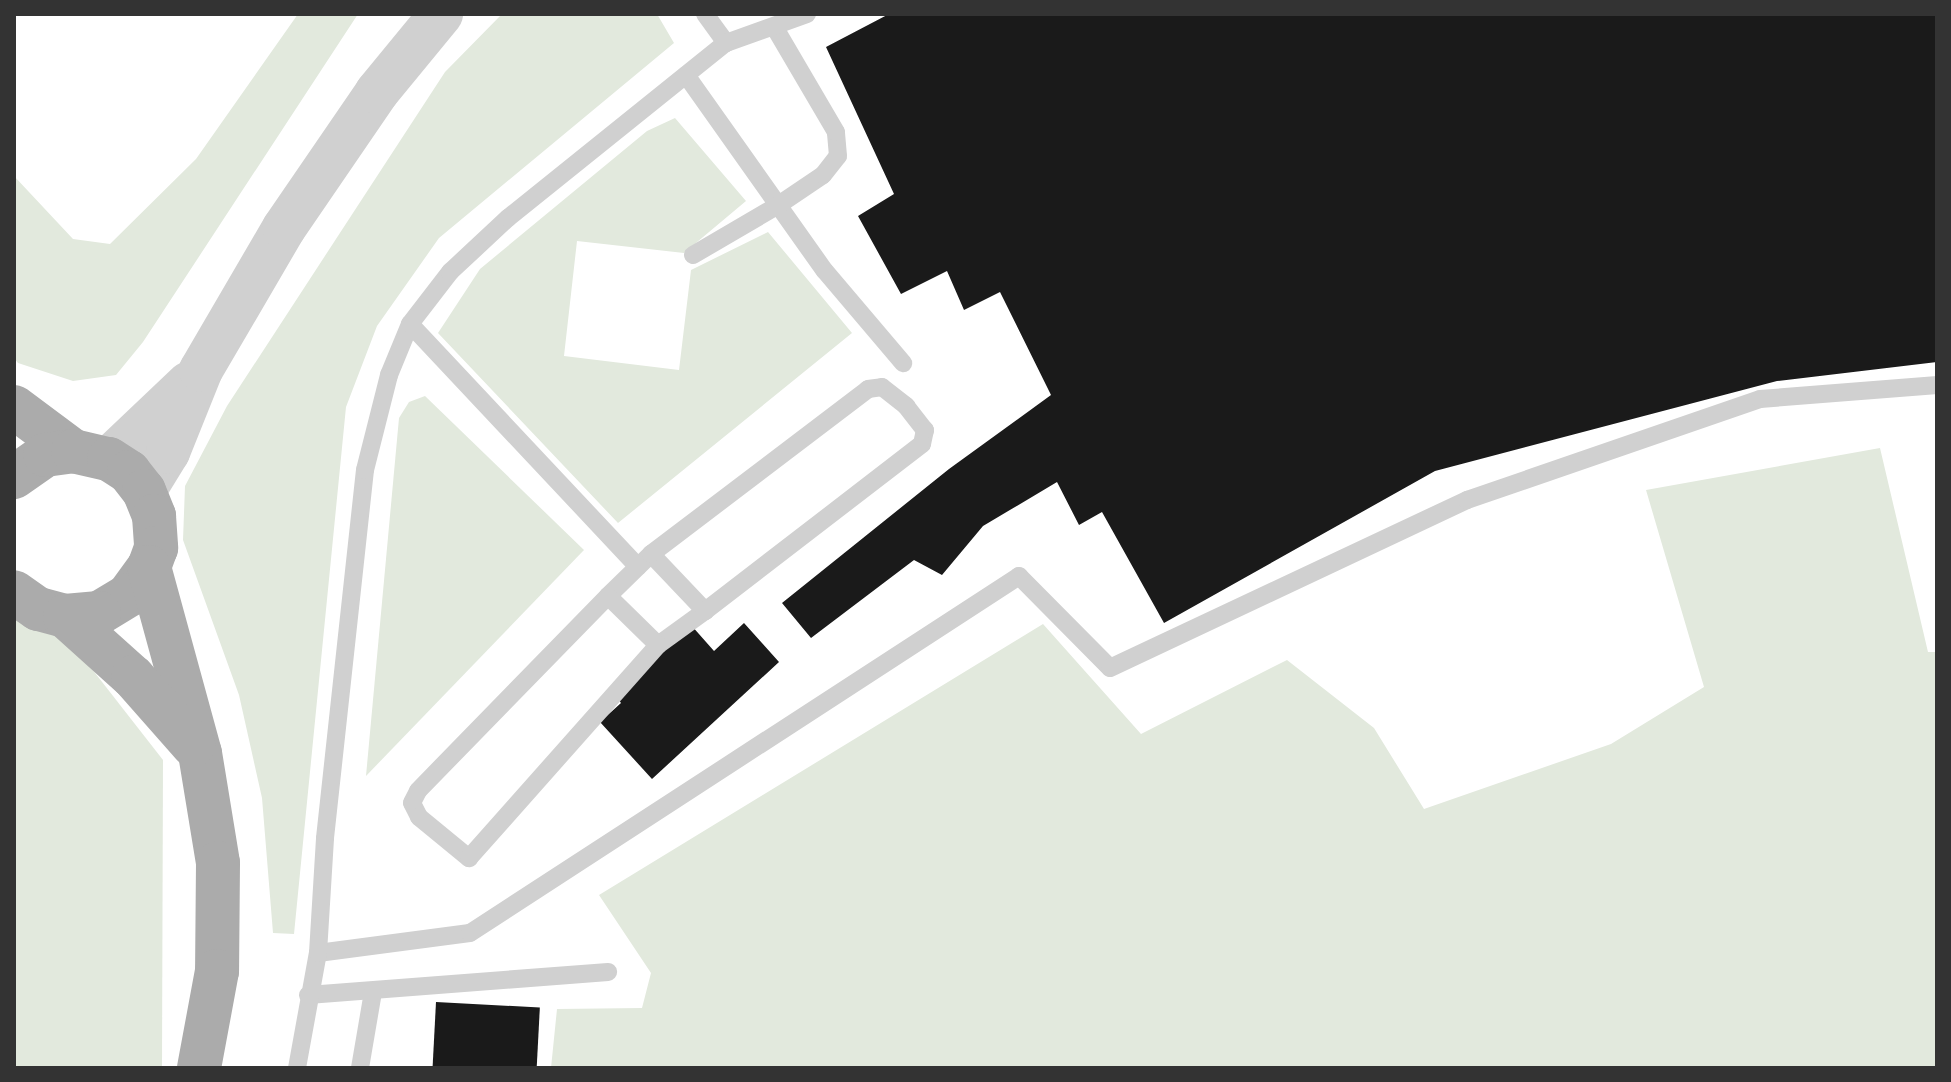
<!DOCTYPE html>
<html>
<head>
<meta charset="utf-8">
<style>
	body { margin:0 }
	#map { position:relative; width:1951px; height:1082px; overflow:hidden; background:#fff; font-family:"Open Sans",sans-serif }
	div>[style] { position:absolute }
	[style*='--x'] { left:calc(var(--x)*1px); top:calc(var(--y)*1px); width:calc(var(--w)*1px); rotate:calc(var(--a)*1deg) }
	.green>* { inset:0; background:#e2e9dd }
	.building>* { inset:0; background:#1a1a1a; transform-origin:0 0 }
	.service>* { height:18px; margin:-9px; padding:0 9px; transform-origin:9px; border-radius:9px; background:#d0d0d0 }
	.tertiary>* { height:44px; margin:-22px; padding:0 22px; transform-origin:22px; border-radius:22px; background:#d0d0d0 }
	.primary>* { height:44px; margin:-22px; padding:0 22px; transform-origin:22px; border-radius:22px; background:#ababab }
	span { translate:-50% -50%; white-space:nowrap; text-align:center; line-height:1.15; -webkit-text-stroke:8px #fff; paint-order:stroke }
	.frame { position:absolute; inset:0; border:16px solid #333; pointer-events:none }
</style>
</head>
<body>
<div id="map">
	<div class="green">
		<div style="clip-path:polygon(298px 14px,358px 14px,143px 342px,116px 375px,73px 381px,18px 363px,14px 358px,14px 176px,73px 239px,110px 244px,196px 159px)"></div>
		<div style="clip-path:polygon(502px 14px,657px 14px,674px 43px,439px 238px,377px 326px,346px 407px,294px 934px,273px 933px,262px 798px,239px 695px,183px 540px,185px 486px,227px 406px,445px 72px)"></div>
		<div style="clip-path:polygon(675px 118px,746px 201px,684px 253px,577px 241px,564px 356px,679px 370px,691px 270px,768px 232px,852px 333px,618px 523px,438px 333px,480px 269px,647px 131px)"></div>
		<div style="clip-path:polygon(425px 396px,584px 550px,366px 776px,399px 418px,409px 402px)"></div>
		<div style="clip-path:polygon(1880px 448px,1928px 652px,1937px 652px,1937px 1068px,551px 1068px,557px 1009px,642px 1008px,651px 973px,599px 895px,1043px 624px,1141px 734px,1287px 660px,1374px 728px,1424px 809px,1611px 744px,1704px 687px,1646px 490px)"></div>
		<div style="clip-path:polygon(14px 604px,74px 646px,163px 760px,162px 1068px,14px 1068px)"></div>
	</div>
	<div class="building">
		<div style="clip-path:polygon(889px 14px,1937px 14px,1937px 362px,1777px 381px,1435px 471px,1164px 623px,1102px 512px,1079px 525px,1057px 482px,983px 526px,942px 575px,914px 560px,811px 638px,782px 603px,949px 469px,1051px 395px,1000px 292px,964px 310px,947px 271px,901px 294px,858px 216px,894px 194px,826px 47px)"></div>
		<div style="clip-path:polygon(744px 623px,779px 662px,652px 779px,600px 722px,621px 703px,615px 695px,691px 625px,714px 651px)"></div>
		<div style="left:436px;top:1002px;width:104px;height:66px;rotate:3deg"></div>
	</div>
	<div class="service">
		<div style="--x:705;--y:14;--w:36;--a:54"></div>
		<div style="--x:686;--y:75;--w:240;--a:54.7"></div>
		<div style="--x:825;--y:271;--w:121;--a:49.7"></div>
		<div style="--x:693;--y:255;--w:97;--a:-30.3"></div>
		<div style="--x:777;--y:206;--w:55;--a:-34"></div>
		<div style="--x:823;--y:175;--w:24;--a:-52"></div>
		<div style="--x:838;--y:156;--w:24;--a:-95"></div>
		<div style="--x:836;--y:132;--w:121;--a:-120.4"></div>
		<div style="--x:410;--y:324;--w:333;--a:46.8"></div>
		<div style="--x:651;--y:554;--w:79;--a:46.5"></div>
		<div style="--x:705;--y:611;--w:58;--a:144.1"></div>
		<div style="--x:658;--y:645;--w:70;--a:-135.6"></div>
		<div style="--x:608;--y:596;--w:60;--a:-44.3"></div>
		<div style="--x:651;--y:554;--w:273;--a:-37.2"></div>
		<div style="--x:868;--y:389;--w:14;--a:-8"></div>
		<div style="--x:882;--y:387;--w:31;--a:38"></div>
		<div style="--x:906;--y:406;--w:31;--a:52"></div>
		<div style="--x:925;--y:430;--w:14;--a:102"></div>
		<div style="--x:922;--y:444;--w:274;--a:142.4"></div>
		<div style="--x:608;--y:596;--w:272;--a:134.3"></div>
		<div style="--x:418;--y:791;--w:13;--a:117"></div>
		<div style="--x:412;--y:803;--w:16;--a:63"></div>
		<div style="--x:419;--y:817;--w:65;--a:39.4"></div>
		<div style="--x:469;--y:858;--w:285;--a:-48.4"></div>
		<div style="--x:318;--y:953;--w:153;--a:-7.5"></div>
		<div style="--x:470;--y:933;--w:655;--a:-33.03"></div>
		<div style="--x:1019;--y:576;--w:129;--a:45.3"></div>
		<div style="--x:1110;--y:668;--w:395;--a:-25.2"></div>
		<div style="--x:1467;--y:500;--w:310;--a:-19"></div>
		<div style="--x:1760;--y:399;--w:178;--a:-4.5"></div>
		<div style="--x:308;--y:995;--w:301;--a:-4.4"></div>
		<div style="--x:297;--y:1068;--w:117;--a:-79.7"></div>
		<div style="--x:318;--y:953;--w:115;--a:-86.5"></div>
		<div style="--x:325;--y:838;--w:370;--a:-83.8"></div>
		<div style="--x:365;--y:470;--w:98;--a:-75.8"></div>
		<div style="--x:389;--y:375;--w:55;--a:-67.6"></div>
		<div style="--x:410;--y:324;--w:66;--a:-52.4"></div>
		<div style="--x:450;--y:272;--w:79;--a:-43"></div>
		<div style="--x:508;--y:218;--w:280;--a:-38.8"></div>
		<div style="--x:726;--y:43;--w:86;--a:-19.7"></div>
		<div style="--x:360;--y:1068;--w:77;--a:-80.3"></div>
	</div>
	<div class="tertiary">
		<div style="--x:109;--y:459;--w:110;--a:-43.5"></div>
		<div style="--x:144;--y:491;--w:46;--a:-58.4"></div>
		<div style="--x:168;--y:452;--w:88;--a:-68.1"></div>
		<div style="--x:201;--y:370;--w:164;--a:-59.7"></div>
		<div style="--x:284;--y:228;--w:165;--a:-55.6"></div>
		<div style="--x:377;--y:92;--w:101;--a:-50.6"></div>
	</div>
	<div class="primary">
		<div style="--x:14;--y:407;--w:74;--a:36.7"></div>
		<div style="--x:14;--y:477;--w:38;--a:-35"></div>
		<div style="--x:45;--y:455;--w:28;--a:-8"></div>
		<div style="--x:73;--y:451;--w:37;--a:13"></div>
		<div style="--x:109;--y:459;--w:24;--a:33"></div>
		<div style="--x:129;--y:472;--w:24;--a:52"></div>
		<div style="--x:144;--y:491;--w:27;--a:68"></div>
		<div style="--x:154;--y:516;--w:32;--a:86"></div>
		<div style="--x:156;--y:548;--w:20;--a:110"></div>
		<div style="--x:149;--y:567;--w:34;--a:126"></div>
		<div style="--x:129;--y:595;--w:35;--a:149"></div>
		<div style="--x:99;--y:613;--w:34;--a:175"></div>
		<div style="--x:65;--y:616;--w:28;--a:-165"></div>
		<div style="--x:38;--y:609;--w:29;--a:-145"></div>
		<div style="--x:149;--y:567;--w:193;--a:74.7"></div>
		<div style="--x:200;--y:753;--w:111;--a:80.7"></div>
		<div style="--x:218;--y:863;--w:108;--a:90.5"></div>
		<div style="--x:217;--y:971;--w:99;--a:100.5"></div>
		<div style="--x:65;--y:616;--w:91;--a:41.9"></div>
		<div style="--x:133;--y:677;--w:91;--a:48.6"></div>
	</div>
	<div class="frame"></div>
</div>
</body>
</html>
